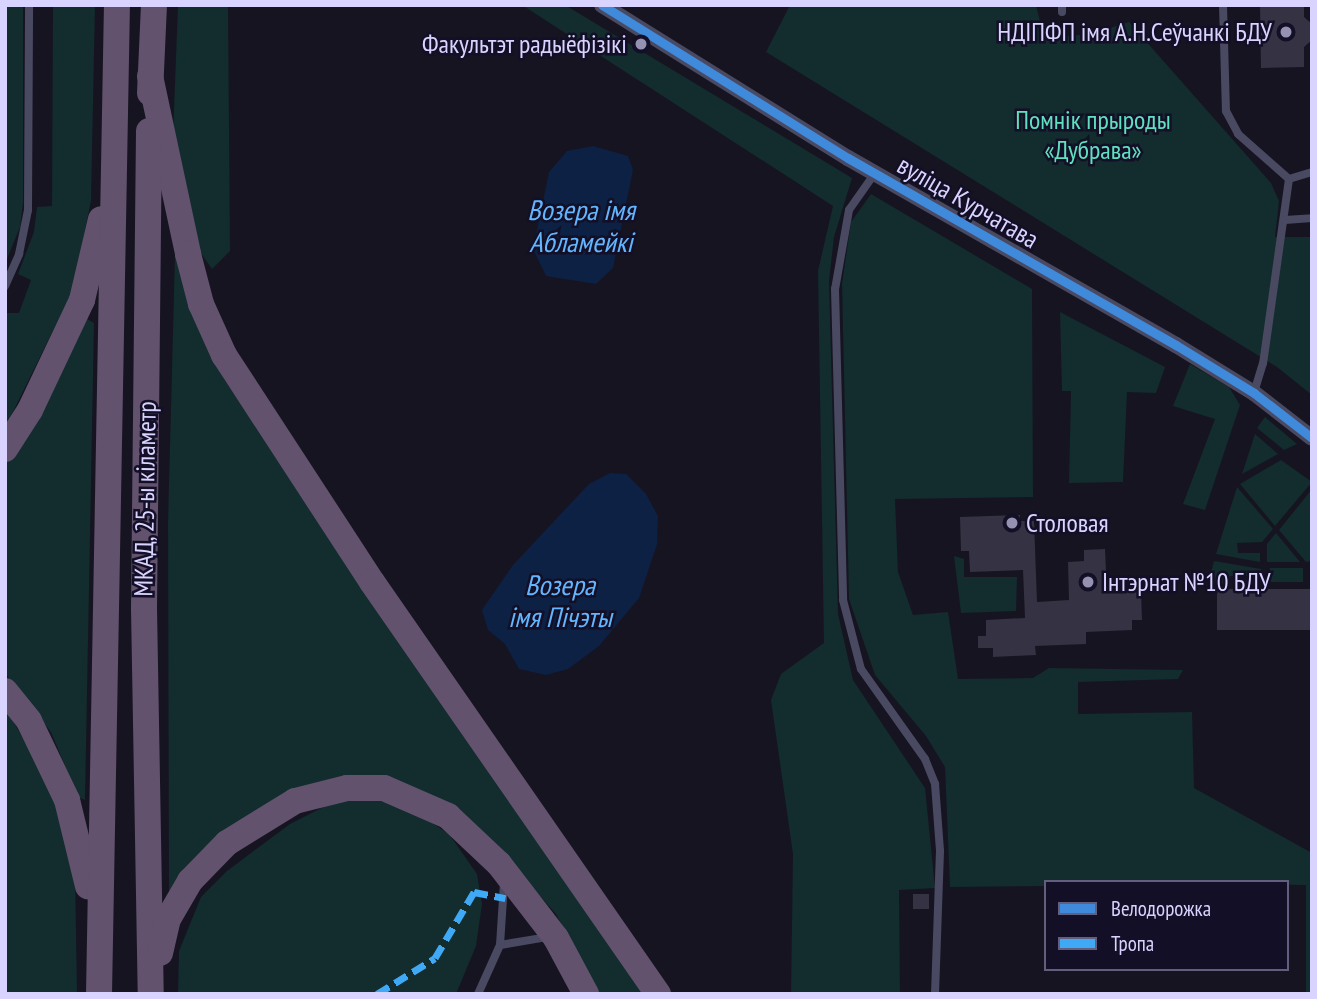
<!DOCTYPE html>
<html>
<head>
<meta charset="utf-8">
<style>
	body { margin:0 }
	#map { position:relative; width:1317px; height:999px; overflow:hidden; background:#161421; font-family:"PT Sans Narrow",sans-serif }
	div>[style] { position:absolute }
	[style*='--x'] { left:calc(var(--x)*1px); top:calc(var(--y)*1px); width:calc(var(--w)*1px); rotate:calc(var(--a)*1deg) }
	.green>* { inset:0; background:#132c2d; transform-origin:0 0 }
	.water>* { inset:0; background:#0d2144 }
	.building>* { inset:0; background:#343243; transform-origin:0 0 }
	.service>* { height:8px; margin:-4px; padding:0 4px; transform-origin:4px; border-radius:4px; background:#4a4962 }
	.minor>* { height:16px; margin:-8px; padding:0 8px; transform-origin:8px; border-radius:8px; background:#4a4962 }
	.trunk>* { height:26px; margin:-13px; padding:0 13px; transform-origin:13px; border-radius:13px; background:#62526e }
	.quiet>* { height:7px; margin-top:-3.5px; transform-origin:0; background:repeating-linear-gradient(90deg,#3fa9f5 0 14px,transparent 0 21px) }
	.cycleway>* { height:9px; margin:-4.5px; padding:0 4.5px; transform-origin:4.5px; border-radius:4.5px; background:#408adc }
	.dots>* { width:19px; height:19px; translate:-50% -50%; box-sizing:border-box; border:4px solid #130f26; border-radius:50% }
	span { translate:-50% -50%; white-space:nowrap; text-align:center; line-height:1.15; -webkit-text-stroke:5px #130f26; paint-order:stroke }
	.poi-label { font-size:26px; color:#d9d4ff }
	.right { translate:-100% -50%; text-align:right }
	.left { translate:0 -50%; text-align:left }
	.park-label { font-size:26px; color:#5fe0c0 }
	.street-label { font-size:26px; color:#d9d4ff }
	.water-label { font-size:28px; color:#62b6ff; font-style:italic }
	.frame { position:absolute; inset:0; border:7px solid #d9d4ff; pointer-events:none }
	.legend { position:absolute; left:1044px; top:880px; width:245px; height:91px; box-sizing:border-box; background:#130f26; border:2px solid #625e7d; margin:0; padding:9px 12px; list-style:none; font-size:21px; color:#d9d4ff }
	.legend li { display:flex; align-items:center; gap:14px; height:35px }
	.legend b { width:35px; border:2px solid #625e7d }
</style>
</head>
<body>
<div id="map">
	<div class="green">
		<div style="clip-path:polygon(7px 5px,23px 5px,23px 203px,20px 227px,5px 264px)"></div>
		<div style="clip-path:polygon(53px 5px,95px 5px,91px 201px,72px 292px,5px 428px,5px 313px,19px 313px,31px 280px,18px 274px,34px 232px,37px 207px,52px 206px)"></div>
		<div style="clip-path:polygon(178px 5px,228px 5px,230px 251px,212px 269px,198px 249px,173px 136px)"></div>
		<div style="clip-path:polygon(522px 5px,565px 5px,852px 178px,834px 237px,829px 281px,838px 614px,853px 680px,925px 788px,935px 888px,899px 890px,900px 994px,791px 994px,793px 854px,771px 700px,781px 674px,824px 643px,818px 271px,833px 206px)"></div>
		<div style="clip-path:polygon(790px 5px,1036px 5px,1044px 38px,1091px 34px,1129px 22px,1271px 183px,1279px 201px,1275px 237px,1312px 237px,1312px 395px,1277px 367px,766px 52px)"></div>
		<div style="clip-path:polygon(871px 194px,1032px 289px,1033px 497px,895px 499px,898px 572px,913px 615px,948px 612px,958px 679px,1033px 678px,1049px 668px,1183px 670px,1178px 679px,1078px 682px,1078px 714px,1192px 712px,1194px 788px,1312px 853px,1312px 994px,1306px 994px,1306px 885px,1046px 882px,1046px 886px,950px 887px,945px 767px,926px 736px,875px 675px,849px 599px,842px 284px,851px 222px)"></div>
		<div style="clip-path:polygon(175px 254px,197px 324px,224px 379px,643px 994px,598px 994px,556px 914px,493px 843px,351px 779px,169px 895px,168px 523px)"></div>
		<div style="clip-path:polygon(1060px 312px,1165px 367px,1156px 393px,1127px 392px,1123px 482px,1069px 483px,1071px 391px,1062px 391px)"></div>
		<div style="clip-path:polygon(87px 319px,94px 323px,85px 800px,78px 797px,51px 732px,5px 673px,5px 464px,32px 424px)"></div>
		<div style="clip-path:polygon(1190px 364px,1229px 387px,1240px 405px,1205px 510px,1183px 504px,1215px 419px,1173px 406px)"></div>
		<div style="clip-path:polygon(1265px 417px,1297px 444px,1284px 450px,1257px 428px)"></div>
		<div style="clip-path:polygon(1255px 434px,1278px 454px,1242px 474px)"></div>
		<div style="clip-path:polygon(1281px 460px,1312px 482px,1275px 526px,1240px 484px)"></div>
		<div style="clip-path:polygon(1237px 487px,1273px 529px,1262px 542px,1237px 543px,1238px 553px,1260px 553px,1260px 562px,1216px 554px)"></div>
		<div style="clip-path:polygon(1312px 489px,1312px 561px,1306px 562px,1279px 530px)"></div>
		<div style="clip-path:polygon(1276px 533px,1300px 562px,1267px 562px,1267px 544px)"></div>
		<div style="clip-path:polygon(954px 556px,964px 559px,964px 577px,1017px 577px,1016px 611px,961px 613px)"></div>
		<div style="clip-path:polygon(1214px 561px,1261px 569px,1261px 576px,1230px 576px,1230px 586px,1209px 580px)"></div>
		<div style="left:1270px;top:568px;width:33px;height:14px"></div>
		<div style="clip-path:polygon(5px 707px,52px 788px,75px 869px,77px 994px,5px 994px)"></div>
		<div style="clip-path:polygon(357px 798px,382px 800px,428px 820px,449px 834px,477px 874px,482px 904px,476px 946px,456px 994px,178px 994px,179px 951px,201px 897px,227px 871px,290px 824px,333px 802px)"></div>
	</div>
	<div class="water">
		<div style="clip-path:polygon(593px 146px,628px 156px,633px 170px,613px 268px,596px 284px,546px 276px,533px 249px,549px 172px,567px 151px)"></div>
		<div style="clip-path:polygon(610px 473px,626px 474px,646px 494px,658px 516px,657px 544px,639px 598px,599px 646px,568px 669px,546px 675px,519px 669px,505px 644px,488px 630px,482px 610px,513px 565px,589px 484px)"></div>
	</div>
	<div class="building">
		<div style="clip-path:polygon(1260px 5px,1304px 5px,1304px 17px,1312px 24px,1312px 40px,1304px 47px,1304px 67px,1261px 68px)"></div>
		<div style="clip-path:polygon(1020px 515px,1020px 521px,1034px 521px,1037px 602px,1069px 600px,1068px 562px,1084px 561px,1084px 550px,1105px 549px,1107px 593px,1141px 592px,1142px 620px,1132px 620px,1132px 630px,1086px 632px,1086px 644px,1035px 646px,1036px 655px,993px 657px,993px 648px,978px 648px,978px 636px,986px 636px,986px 620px,1025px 618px,1023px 570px,970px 572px,969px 551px,961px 551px,960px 517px)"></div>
		<div style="left:1312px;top:589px;width:41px;height:95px;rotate:90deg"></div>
		<div style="left:929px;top:894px;width:15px;height:16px;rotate:90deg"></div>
	</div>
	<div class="service">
		<div style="--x:1062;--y:5;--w:7;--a:90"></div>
		<div style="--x:1223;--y:5;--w:106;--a:88.4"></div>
		<div style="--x:1226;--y:111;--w:26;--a:62"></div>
		<div style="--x:1238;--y:134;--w:68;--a:41.4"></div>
		<div style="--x:1289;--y:179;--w:186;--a:98"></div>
		<div style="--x:1263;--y:363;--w:31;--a:107"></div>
		<div style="--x:875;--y:173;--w:45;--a:125.1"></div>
		<div style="--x:849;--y:210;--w:80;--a:100"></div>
		<div style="--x:835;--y:289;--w:311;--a:88.5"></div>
		<div style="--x:843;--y:600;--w:71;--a:75.4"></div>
		<div style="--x:861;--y:669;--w:110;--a:54.6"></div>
		<div style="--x:925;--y:759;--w:27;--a:68"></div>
		<div style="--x:935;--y:784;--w:67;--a:85.7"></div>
		<div style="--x:940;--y:851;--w:143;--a:92"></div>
		<div style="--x:1289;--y:179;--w:24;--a:-17"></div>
		<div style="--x:1285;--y:220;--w:27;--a:-4"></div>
		<div style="--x:5;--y:286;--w:35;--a:-66"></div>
		<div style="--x:19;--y:254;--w:45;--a:-78.4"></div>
		<div style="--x:28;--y:210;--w:205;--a:-89.7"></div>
		<div style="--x:500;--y:945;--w:49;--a:-9.5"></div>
		<div style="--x:478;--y:994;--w:54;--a:-65.8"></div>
		<div style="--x:500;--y:945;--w:62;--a:-86.3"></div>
	</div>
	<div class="minor">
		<div style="--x:602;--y:5;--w:290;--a:31.9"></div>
		<div style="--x:848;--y:158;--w:378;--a:29.7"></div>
		<div style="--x:1176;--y:345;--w:92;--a:31.6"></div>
		<div style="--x:1254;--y:393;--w:73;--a:37.8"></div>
	</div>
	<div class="trunk">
		<div style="--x:150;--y:76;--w:182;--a:77.9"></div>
		<div style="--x:188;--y:254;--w:52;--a:75.4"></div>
		<div style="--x:201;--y:304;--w:56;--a:65.7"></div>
		<div style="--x:224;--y:355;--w:271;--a:56.9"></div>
		<div style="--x:372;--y:582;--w:502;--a:55.23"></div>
		<div style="--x:150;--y:93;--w:88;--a:-87.4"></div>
		<div style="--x:149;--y:131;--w:477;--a:90.6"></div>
		<div style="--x:144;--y:608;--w:386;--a:89"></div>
		<div style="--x:5;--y:449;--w:46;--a:-57.3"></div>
		<div style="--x:30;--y:410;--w:122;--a:-64.7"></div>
		<div style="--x:82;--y:300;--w:83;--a:-76.8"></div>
		<div style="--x:5;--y:691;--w:38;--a:51"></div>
		<div style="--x:29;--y:721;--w:88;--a:64.3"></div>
		<div style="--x:67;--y:800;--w:89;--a:76.3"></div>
		<div style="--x:160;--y:953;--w:35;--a:-77"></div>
		<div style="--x:168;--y:919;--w:44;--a:-59.9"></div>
		<div style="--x:190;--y:881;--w:53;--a:-45.8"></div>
		<div style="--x:227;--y:843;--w:80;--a:-31.7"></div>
		<div style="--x:295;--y:801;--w:54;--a:-14"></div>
		<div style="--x:347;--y:788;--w:37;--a:0"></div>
		<div style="--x:384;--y:788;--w:70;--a:23.6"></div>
		<div style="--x:448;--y:816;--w:70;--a:43.3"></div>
		<div style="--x:499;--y:864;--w:93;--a:52.4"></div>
		<div style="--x:556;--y:938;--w:64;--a:61.8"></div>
		<div style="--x:99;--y:994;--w:989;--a:-88.96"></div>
	</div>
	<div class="quiet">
		<div style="--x:377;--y:994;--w:68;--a:-31.8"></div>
		<div style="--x:435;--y:958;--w:77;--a:-59.4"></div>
		<div style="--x:474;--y:892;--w:32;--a:11"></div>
	</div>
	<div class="cycleway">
		<div style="--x:602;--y:5;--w:290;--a:31.9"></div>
		<div style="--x:848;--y:158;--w:378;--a:29.7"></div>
		<div style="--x:1176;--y:345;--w:92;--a:31.6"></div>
		<div style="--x:1254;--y:393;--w:73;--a:37.8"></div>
	</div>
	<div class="dots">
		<div style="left:1286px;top:32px;background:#9591b1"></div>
		<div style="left:641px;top:44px;background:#9591b1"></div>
		<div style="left:1012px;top:523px;background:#9591b1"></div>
		<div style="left:1088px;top:582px;background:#9591b1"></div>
	</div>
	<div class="poi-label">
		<span class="right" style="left:1272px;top:32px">НДІПФП імя А.Н.Сеўчанкі БДУ</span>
		<span class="right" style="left:627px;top:44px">Факультэт радыёфізікі</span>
		<span class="left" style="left:1026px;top:523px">Столовая</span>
		<span class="left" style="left:1102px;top:582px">Інтэрнат №10 БДУ</span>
	</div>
	<div class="park-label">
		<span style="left:1093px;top:135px">Помнік прыроды<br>«Дубрава»</span>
	</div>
	<div class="street-label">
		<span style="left:968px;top:202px;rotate:30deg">вуліца Курчатава</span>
		<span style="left:145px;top:499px;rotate:-89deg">МКАД, 25-ы кіламетр</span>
	</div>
	<div class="water-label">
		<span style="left:581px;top:226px">Возера імя<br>Абламейкі</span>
		<span style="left:560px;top:601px">Возера<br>імя Пічэты</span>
	</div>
	<div class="frame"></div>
	<ul class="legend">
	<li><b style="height:9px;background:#408adc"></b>Велодорожка</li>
	<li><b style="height:9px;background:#3fa9f5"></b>Тропа</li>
	</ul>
</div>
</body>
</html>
